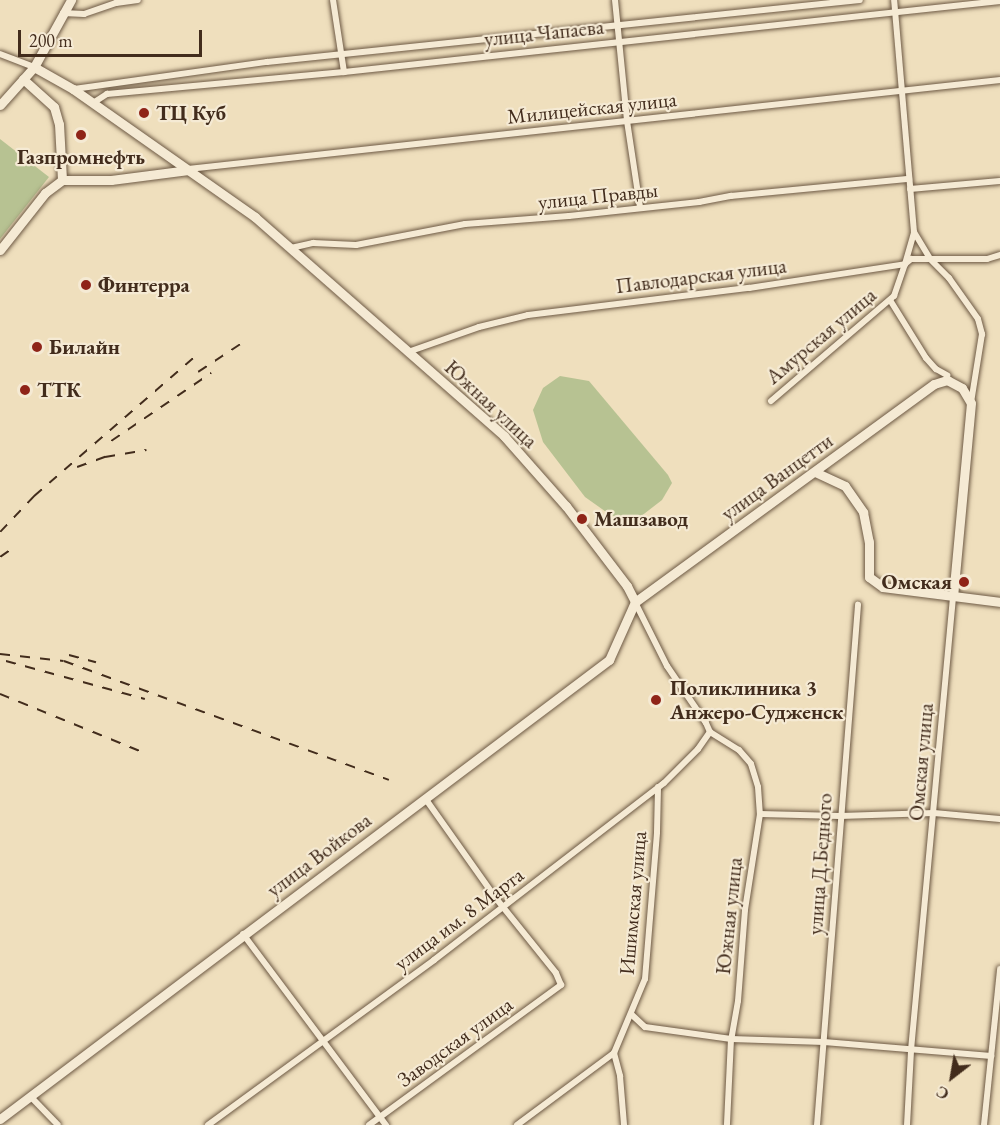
<!DOCTYPE html>
<html>
<head>
<meta charset="utf-8">
<style>
	body { margin:0 }
	#map { position:relative; width:1000px; height:1125px; overflow:hidden; background:#efdfbd; font-family:"EB Garamond",serif }
	div>[style] { position:absolute }
	[style*='--x'] { left:calc(var(--x)*1px); top:calc(var(--y)*1px); width:calc(var(--w)*1px); rotate:calc(var(--a)*1deg) }
	.green>* { inset:0; background:#b7c292 }
	.roads { filter:drop-shadow(0 0 2px #6d5944) drop-shadow(0 0 2px #6d5944) }
	.street>* { height:6px; margin:-3px; padding:0 3px; transform-origin:3px; border-radius:3px; background:#f5ead4 }
	.secondary>* { height:9px; margin:-4.5px; padding:0 4.5px; transform-origin:4.5px; border-radius:4.5px; background:#f5ead4 }
	.rail>* { height:1.5px; margin-top:-0.75px; transform-origin:0; background:repeating-linear-gradient(90deg,#422c1c 0 10px,transparent 0 20px) }
	.dots>* { width:16px; height:16px; translate:-50% -50%; box-sizing:border-box; border:3px solid #f5ead4; border-radius:50% }
	span { translate:-50% -50%; white-space:nowrap; text-align:center; line-height:1.15; -webkit-text-stroke:4.5px #f5ead4; paint-order:stroke }
	.street-label { font-size:21px; color:#422c1c }
	.poi-label { font-size:21px; color:#422c1c; font-weight:700 }
	.left { translate:0 -50%; text-align:left }
	.right { translate:-100% -50%; text-align:right }
	.north { position:absolute; left:922px; top:1047px; width:60px; height:60px; -webkit-text-stroke:4px #f5ead4; paint-order:stroke; rotate:211deg; font-size:16px; font-weight:700; line-height:24px; text-align:center; color:#422c1c }
	.north::after { content:''; display:block; margin:auto; width:21px; height:27px; background:#422c1c; clip-path:polygon(50% 0,100% 100%,50% 72%,0 100%) }
	.scale { position:absolute; left:18px; top:30px; width:184px; height:27px; box-sizing:border-box; border:3px solid #422c1c; border-top:0; padding-left:8px; font-size:18px; line-height:21px; white-space:nowrap; color:#422c1c; -webkit-text-stroke:4px #f5ead4; paint-order:stroke }
</style>
</head>
<body>
<div id="map">
	<div class="green">
		<div style="clip-path:polygon(0 139px,49px 177px,0 239px)"></div>
		<div style="clip-path:polygon(560px 376px,589px 381px,668px 475px,672px 483px,662px 500px,640px 517px,624px 520px,609px 514px,585px 497px,543px 442px,533px 410px,543px 388px)"></div>
	</div>
	<div class="roads">
		<div class="street">
			<div style="--x:333;--y:0;--w:73;--a:81.3"></div>
			<div style="--x:615;--y:0;--w:122;--a:84.3"></div>
			<div style="--x:627;--y:121;--w:87;--a:81.4"></div>
			<div style="--x:63;--y:13;--w:21;--a:3"></div>
			<div style="--x:84;--y:14;--w:34;--a:-19"></div>
			<div style="--x:116;--y:3;--w:22;--a:-8"></div>
			<div style="--x:0;--y:54;--w:36;--a:21"></div>
			<div style="--x:74;--y:89;--w:195;--a:-8"></div>
			<div style="--x:267;--y:62;--w:596;--a:-5.97"></div>
			<div style="--x:93;--y:103;--w:17;--a:-33"></div>
			<div style="--x:107;--y:94;--w:238;--a:-5.3"></div>
			<div style="--x:344;--y:72;--w:660;--a:-6.18"></div>
			<div style="--x:188;--y:169;--w:817;--a:-6.25"></div>
			<div style="--x:910;--y:189;--w:90;--a:-5.1"></div>
			<div style="--x:914;--y:232;--w:31;--a:59"></div>
			<div style="--x:930;--y:259;--w:27;--a:45"></div>
			<div style="--x:949;--y:278;--w:50;--a:54.7"></div>
			<div style="--x:978;--y:319;--w:16;--a:75"></div>
			<div style="--x:982;--y:334;--w:70;--a:99.1"></div>
			<div style="--x:291;--y:248;--w:23;--a:-13"></div>
			<div style="--x:313;--y:243;--w:43;--a:2.7"></div>
			<div style="--x:356;--y:245;--w:111;--a:-10.9"></div>
			<div style="--x:465;--y:224;--w:104;--a:-4.4"></div>
			<div style="--x:569;--y:216;--w:131;--a:-6.1"></div>
			<div style="--x:699;--y:202;--w:33;--a:-11"></div>
			<div style="--x:731;--y:196;--w:179;--a:-5.5"></div>
			<div style="--x:890;--y:300;--w:68;--a:58.2"></div>
			<div style="--x:926;--y:358;--w:15;--a:48"></div>
			<div style="--x:936;--y:369;--w:13;--a:29"></div>
			<div style="--x:408;--y:352;--w:75;--a:-19.4"></div>
			<div style="--x:479;--y:327;--w:50;--a:-13.8"></div>
			<div style="--x:528;--y:315;--w:223;--a:-7"></div>
			<div style="--x:749;--y:288;--w:158;--a:-8.7"></div>
			<div style="--x:905;--y:264;--w:8;--a:-40"></div>
			<div style="--x:911;--y:259;--w:76;--a:0"></div>
			<div style="--x:987;--y:259;--w:14;--a:-17"></div>
			<div style="--x:771;--y:401;--w:162;--a:-40.5"></div>
			<div style="--x:894;--y:296;--w:34;--a:-71"></div>
			<div style="--x:905;--y:264;--w:33;--a:-74"></div>
			<div style="--x:914;--y:232;--w:233;--a:-94.9"></div>
			<div style="--x:710;--y:732;--w:34;--a:32"></div>
			<div style="--x:739;--y:750;--w:18;--a:49"></div>
			<div style="--x:751;--y:764;--w:24;--a:73"></div>
			<div style="--x:758;--y:787;--w:27;--a:86"></div>
			<div style="--x:760;--y:814;--w:97;--a:98.9"></div>
			<div style="--x:745;--y:910;--w:91;--a:94.4"></div>
			<div style="--x:738;--y:1001;--w:39;--a:100"></div>
			<div style="--x:731;--y:1039;--w:86;--a:92.7"></div>
			<div style="--x:760;--y:814;--w:80;--a:1.4"></div>
			<div style="--x:840;--y:816;--w:94;--a:-1.8"></div>
			<div style="--x:934;--y:813;--w:66;--a:5.2"></div>
			<div style="--x:243;--y:934;--w:239;--a:53.2"></div>
			<div style="--x:631;--y:1014;--w:19;--a:43"></div>
			<div style="--x:645;--y:1027;--w:87;--a:7.9"></div>
			<div style="--x:731;--y:1039;--w:93;--a:1.8"></div>
			<div style="--x:824;--y:1042;--w:168;--a:4.8"></div>
			<div style="--x:614;--y:1053;--w:80;--a:-67.3"></div>
			<div style="--x:645;--y:979;--w:147;--a:-85.3"></div>
			<div style="--x:657;--y:832;--w:45;--a:-88.7"></div>
			<div style="--x:614;--y:1053;--w:24;--a:75"></div>
			<div style="--x:620;--y:1076;--w:49;--a:85.3"></div>
			<div style="--x:30;--y:1096;--w:40;--a:46"></div>
			<div style="--x:208;--y:1125;--w:280;--a:-36.1"></div>
			<div style="--x:434;--y:960;--w:290;--a:-37.6"></div>
			<div style="--x:664;--y:783;--w:48;--a:-45"></div>
			<div style="--x:698;--y:749;--w:21;--a:-55"></div>
			<div style="--x:710;--y:732;--w:10;--a:-114"></div>
			<div style="--x:706;--y:723;--w:69;--a:-124.4"></div>
			<div style="--x:667;--y:666;--w:72;--a:-116.6"></div>
			<div style="--x:369;--y:1125;--w:238;--a:-36.1"></div>
			<div style="--x:561;--y:985;--w:13;--a:-113"></div>
			<div style="--x:556;--y:973;--w:97;--a:-128.8"></div>
			<div style="--x:495;--y:897;--w:121;--a:-125.3"></div>
			<div style="--x:517;--y:1125;--w:121;--a:-36.6"></div>
			<div style="--x:817;--y:1125;--w:522;--a:-85.49"></div>
			<div style="--x:907;--y:1125;--w:75;--a:-86.9"></div>
			<div style="--x:911;--y:1050;--w:456;--a:-84.7"></div>
			<div style="--x:984;--y:1125;--w:157;--a:-84.1"></div>
		</div>
		<div class="secondary">
			<div style="--x:34;--y:67;--w:45;--a:29.4"></div>
			<div style="--x:73;--y:89;--w:223;--a:35.1"></div>
			<div style="--x:255;--y:217;--w:332;--a:41.3"></div>
			<div style="--x:504;--y:436;--w:94;--a:48.5"></div>
			<div style="--x:566;--y:506;--w:101;--a:52.7"></div>
			<div style="--x:627;--y:586;--w:18;--a:63"></div>
			<div style="--x:23;--y:79;--w:42;--a:42.1"></div>
			<div style="--x:54;--y:107;--w:18;--a:74"></div>
			<div style="--x:59;--y:124;--w:56;--a:86.9"></div>
			<div style="--x:0;--y:105;--w:51;--a:-48.2"></div>
			<div style="--x:34;--y:67;--w:77;--a:-61.1"></div>
			<div style="--x:62;--y:180;--w:49;--a:0"></div>
			<div style="--x:111;--y:180;--w:78;--a:-7.4"></div>
			<div style="--x:0;--y:250;--w:73;--a:-51.7"></div>
			<div style="--x:45;--y:193;--w:21;--a:-37"></div>
			<div style="--x:815;--y:472;--w:33;--a:25"></div>
			<div style="--x:845;--y:486;--w:32;--a:55"></div>
			<div style="--x:863;--y:512;--w:31;--a:79"></div>
			<div style="--x:869;--y:542;--w:35;--a:90"></div>
			<div style="--x:869;--y:577;--w:17;--a:36"></div>
			<div style="--x:883;--y:587;--w:118;--a:7.3"></div>
			<div style="--x:0;--y:1119;--w:763;--a:-37.01"></div>
			<div style="--x:609;--y:660;--w:64;--a:-65.9"></div>
			<div style="--x:635;--y:602;--w:370;--a:-36.1"></div>
			<div style="--x:934;--y:384;--w:14;--a:-17"></div>
			<div style="--x:947;--y:380;--w:17;--a:28"></div>
			<div style="--x:962;--y:388;--w:17;--a:59"></div>
			<div style="--x:971;--y:403;--w:194;--a:95.3"></div>
		</div>
	</div>
	<div class="rail">
		<div style="--x:198;--y:372;--w:53;--a:-33.4"></div>
		<div style="--x:111;--y:441;--w:121;--a:-34.2"></div>
		<div style="--x:77;--y:467;--w:30;--a:-20"></div>
		<div style="--x:105;--y:457;--w:42;--a:-9.7"></div>
		<div style="--x:0;--y:532;--w:50;--a:-46.6"></div>
		<div style="--x:34;--y:496;--w:217;--a:-40.9"></div>
		<div style="--x:0;--y:557;--w:19;--a:-35"></div>
		<div style="--x:0;--y:654;--w:64;--a:6.2"></div>
		<div style="--x:64;--y:661;--w:346;--a:20.1"></div>
		<div style="--x:69;--y:655;--w:28;--a:15"></div>
		<div style="--x:6;--y:661;--w:144;--a:15.3"></div>
		<div style="--x:0;--y:694;--w:151;--a:22.2"></div>
	</div>
	<div class="dots">
		<div style="left:144px;top:113px;background:#8f2418"></div>
		<div style="left:81px;top:135px;background:#8f2418"></div>
		<div style="left:86px;top:285px;background:#8f2418"></div>
		<div style="left:37px;top:347px;background:#8f2418"></div>
		<div style="left:25px;top:390px;background:#8f2418"></div>
		<div style="left:582px;top:519px;background:#8f2418"></div>
		<div style="left:964px;top:582px;background:#8f2418"></div>
		<div style="left:656px;top:700px;background:#8f2418"></div>
	</div>
	<div class="street-label">
		<span style="left:544px;top:33px;rotate:-6deg">улица Чапаева</span>
		<span style="left:592px;top:108px;rotate:-6deg">Милицейская улица</span>
		<span style="left:598px;top:196px;rotate:-6deg">улица Правды</span>
		<span style="left:701px;top:276px;rotate:-7deg">Павлодарская улица</span>
		<span style="left:821px;top:336px;rotate:-40deg">Амурская улица</span>
		<span style="left:491px;top:404px;rotate:43deg">Южная улица</span>
		<span style="left:777px;top:477px;rotate:-36deg">улица Ванцетти</span>
		<span style="left:921px;top:762px;rotate:-85deg">Омская улица</span>
		<span style="left:319px;top:855px;rotate:-37deg">улица Войкова</span>
		<span style="left:820px;top:864px;rotate:-86deg">улица Д.Бедного</span>
		<span style="left:633px;top:903px;rotate:-85deg">Ишимская улица</span>
		<span style="left:729px;top:916px;rotate:-84deg">Южная улица</span>
		<span style="left:459px;top:919px;rotate:-37deg">улица им. 8 Марта</span>
		<span style="left:455px;top:1042px;rotate:-36deg">Заводская улица</span>
	</div>
	<div class="poi-label">
		<span class="left" style="left:156px;top:113px">ТЦ Куб</span>
		<span style="left:81px;top:157px">Газпромнефть</span>
		<span class="left" style="left:98px;top:285px">Финтерра</span>
		<span class="left" style="left:49px;top:347px">Билайн</span>
		<span class="left" style="left:37px;top:390px">ТТК</span>
		<span class="left" style="left:594px;top:519px">Машзавод</span>
		<span class="right" style="left:952px;top:582px">Омская</span>
		<span class="left" style="left:670px;top:700px">Поликлиника 3<br>Анжеро-Судженск</span>
	</div>
	<div class="north">С</div>
	<div class="scale">200 m</div>
</div>
</body>
</html>
